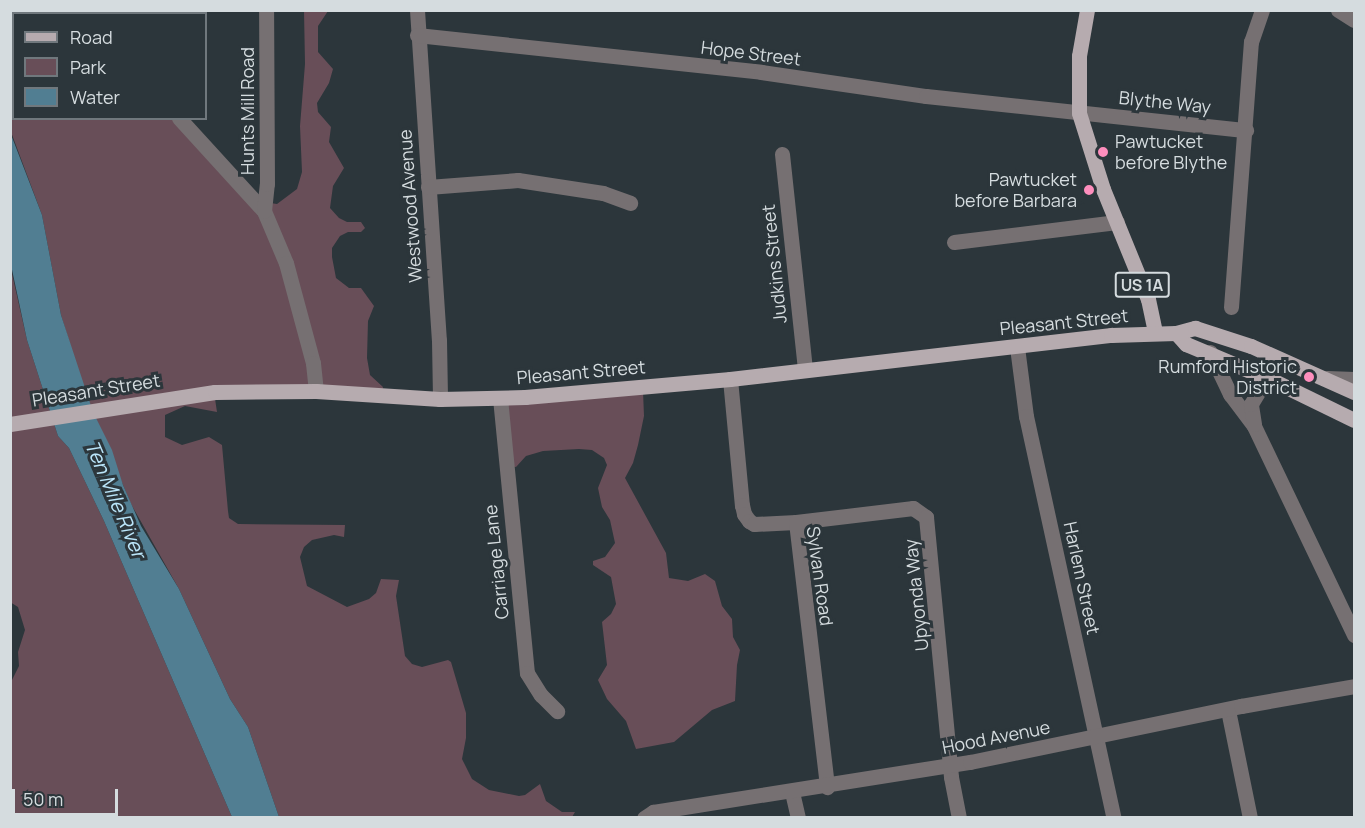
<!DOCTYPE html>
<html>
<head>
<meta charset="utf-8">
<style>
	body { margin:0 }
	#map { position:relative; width:1365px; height:828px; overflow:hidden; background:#2c363b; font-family:Manrope,sans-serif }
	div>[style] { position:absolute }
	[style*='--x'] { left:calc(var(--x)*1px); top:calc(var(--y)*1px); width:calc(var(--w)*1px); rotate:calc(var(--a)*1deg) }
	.green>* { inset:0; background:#684e58 }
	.water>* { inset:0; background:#517e92 }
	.minor>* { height:15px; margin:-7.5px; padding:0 7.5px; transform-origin:7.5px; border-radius:7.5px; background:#767072 }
	.major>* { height:15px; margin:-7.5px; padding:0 7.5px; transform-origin:7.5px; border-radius:7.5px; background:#b6abaf }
	.dots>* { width:16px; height:16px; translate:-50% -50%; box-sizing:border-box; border:3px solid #2c363b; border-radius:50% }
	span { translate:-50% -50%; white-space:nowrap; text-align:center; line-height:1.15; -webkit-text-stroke:6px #2c363b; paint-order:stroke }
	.shield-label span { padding:2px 4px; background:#2c363b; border:2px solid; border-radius:4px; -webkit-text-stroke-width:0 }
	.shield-label { font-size:16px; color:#d5dcdf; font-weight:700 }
	.street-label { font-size:18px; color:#d5dcdf }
	.poi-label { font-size:18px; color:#d5dcdf }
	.left { translate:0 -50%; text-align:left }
	.right { translate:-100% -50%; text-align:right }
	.water-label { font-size:20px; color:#bbe6fa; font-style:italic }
	.frame { position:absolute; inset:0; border:12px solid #d5dcdf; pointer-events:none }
	.legend { position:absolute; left:12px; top:12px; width:195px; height:108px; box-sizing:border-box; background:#2c363b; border:2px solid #70787d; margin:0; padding:8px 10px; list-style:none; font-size:18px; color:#d5dcdf }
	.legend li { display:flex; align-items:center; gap:12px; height:30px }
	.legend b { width:30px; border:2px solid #70787d }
	.scale { position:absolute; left:12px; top:789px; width:106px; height:27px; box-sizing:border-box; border:3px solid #d5dcdf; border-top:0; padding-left:8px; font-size:18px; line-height:21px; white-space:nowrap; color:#d5dcdf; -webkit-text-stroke:4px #2c363b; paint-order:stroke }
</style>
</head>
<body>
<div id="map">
	<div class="green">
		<div style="clip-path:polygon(10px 11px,92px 11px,91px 14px,14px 14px,14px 118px,181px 119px,263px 202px,277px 204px,297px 189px,302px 172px,300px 126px,305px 64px,304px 11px,328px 11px,318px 26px,318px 52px,333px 69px,329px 83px,317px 103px,318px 112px,331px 127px,329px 142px,344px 168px,333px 186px,330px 208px,339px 218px,347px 222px,361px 222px,365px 228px,361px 232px,348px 232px,340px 236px,332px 248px,332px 257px,336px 278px,349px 288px,361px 288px,374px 306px,368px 321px,367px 358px,370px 375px,383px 387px,382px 395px,214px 392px,217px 412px,185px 406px,165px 415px,165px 437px,182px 445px,209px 437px,222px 445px,228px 511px,229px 518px,238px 524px,345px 525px,344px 537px,334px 535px,312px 540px,304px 547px,300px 557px,307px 586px,347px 607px,369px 599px,376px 593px,381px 579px,399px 580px,396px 596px,405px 656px,412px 664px,422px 667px,448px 660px,451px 662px,466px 713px,466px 738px,462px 759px,472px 779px,489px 790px,519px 796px,525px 795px,540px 784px,546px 801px,562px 812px,575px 812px,572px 817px,279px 817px,248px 727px,230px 699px,179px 589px,131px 504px,92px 411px,73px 354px,61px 315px,42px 215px,11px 132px)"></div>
		<div style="clip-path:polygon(10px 265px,27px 340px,58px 436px,69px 448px,104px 521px,232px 817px,11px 817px,11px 682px,19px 666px,18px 652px,25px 630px,18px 607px,10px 602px)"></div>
		<div style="clip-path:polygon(643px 391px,644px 416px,638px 445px,633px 463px,625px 478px,666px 553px,669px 578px,688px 581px,705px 574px,715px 581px,722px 606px,732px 619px,733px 637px,740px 650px,737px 665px,735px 701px,712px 710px,674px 742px,636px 749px,626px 721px,607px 699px,598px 680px,607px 665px,602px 622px,611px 614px,616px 604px,611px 577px,593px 565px,593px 561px,605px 557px,615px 543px,610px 520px,602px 507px,598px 488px,607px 465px,604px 458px,592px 450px,579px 449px,543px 451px,526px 456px,516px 467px,503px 465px,503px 398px)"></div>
	</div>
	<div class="water">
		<div style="clip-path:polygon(10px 132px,42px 215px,61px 315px,93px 412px,112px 450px,123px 485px,141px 526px,179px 589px,230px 699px,248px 727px,279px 817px,232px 817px,104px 521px,69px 448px,58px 436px,27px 340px,11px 265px)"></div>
	</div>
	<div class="minor">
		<div style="--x:78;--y:10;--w:5;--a:53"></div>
		<div style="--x:417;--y:10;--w:331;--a:86.2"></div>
		<div style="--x:439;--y:340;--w:59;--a:89"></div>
		<div style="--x:1338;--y:10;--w:19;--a:32"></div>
		<div style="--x:417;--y:35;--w:346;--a:6.1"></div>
		<div style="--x:761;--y:72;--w:167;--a:8.3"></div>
		<div style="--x:926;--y:96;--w:322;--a:6.1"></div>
		<div style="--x:179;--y:118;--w:126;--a:47.6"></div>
		<div style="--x:264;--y:211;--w:56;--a:67.1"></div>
		<div style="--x:286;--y:263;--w:104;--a:74.9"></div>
		<div style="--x:313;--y:363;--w:28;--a:84"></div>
		<div style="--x:782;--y:154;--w:217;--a:83.9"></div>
		<div style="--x:428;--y:187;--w:90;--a:-4.4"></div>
		<div style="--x:518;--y:180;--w:86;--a:8.7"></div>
		<div style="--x:603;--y:193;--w:29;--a:20"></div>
		<div style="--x:264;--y:211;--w:27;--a:-84"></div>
		<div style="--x:267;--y:184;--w:174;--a:-90.3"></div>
		<div style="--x:954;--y:242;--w:164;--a:-7"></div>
		<div style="--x:1231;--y:307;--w:266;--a:-85.7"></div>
		<div style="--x:1251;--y:42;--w:34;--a:-71"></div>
		<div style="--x:1017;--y:347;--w:70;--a:82.6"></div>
		<div style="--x:1026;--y:416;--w:412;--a:77.7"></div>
		<div style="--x:1210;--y:352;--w:47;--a:64.5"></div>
		<div style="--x:1230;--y:394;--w:40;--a:53"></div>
		<div style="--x:1254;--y:426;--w:232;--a:64.4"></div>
		<div style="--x:1327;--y:378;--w:27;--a:2"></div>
		<div style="--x:730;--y:379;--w:127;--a:84.6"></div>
		<div style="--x:742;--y:505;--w:9;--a:77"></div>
		<div style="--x:744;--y:514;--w:9;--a:54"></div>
		<div style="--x:749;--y:521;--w:6;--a:31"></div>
		<div style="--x:754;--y:524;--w:42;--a:-2.7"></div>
		<div style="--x:796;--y:522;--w:118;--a:-6.8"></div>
		<div style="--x:913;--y:508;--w:16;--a:35"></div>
		<div style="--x:926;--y:517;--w:261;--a:84.5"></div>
		<div style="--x:951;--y:777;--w:42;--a:79"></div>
		<div style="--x:500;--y:398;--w:276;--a:84.4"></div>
		<div style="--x:527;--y:673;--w:26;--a:58"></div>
		<div style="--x:541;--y:695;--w:23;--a:45"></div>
		<div style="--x:1254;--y:424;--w:20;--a:-99"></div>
		<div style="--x:1251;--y:404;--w:17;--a:-59"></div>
		<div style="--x:1260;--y:389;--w:16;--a:-30"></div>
		<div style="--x:796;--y:522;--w:267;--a:83.3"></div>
		<div style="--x:1228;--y:710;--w:110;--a:78.5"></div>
		<div style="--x:792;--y:792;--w:27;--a:77"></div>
		<div style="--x:644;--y:818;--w:11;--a:-34"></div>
		<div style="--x:653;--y:812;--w:321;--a:-9"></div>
		<div style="--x:970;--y:762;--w:277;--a:-11.7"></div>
		<div style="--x:1241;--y:706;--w:115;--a:-10"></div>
	</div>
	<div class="major">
		<div style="--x:1087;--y:10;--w:47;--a:99.9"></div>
		<div style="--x:1079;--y:56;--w:57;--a:90"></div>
		<div style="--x:1079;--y:113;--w:80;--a:72.5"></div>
		<div style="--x:1103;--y:189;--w:119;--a:67.8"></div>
		<div style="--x:1148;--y:299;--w:34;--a:78"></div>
		<div style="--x:1176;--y:333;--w:15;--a:48"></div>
		<div style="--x:1186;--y:344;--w:95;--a:22.8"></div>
		<div style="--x:1274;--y:381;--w:89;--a:26"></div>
		<div style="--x:10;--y:424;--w:207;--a:-8.9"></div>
		<div style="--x:215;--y:392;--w:101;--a:-0.6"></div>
		<div style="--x:316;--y:391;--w:124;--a:3.7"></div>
		<div style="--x:440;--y:399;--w:85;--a:-1.3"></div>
		<div style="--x:525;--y:397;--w:206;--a:-5"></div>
		<div style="--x:730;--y:379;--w:384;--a:-6.6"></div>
		<div style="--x:1111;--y:335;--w:65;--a:-1.8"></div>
		<div style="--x:1176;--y:333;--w:20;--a:-15"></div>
		<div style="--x:1195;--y:328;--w:59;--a:17.8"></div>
		<div style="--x:1251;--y:346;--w:113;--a:24.1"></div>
	</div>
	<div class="dots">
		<div style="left:1103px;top:152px;background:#fe8ebd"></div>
		<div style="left:1089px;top:190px;background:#fe8ebd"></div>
		<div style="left:1309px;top:377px;background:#fe8ebd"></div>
	</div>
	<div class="shield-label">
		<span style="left:1142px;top:285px">US 1A</span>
	</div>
	<div class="street-label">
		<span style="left:751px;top:53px;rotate:7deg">Hope Street</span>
		<span style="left:1165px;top:102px;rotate:6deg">Blythe Way</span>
		<span style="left:247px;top:111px;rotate:-90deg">Hunts Mill Road</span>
		<span style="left:410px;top:206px;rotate:-94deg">Westwood Avenue</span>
		<span style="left:774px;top:264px;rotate:-96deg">Judkins Street</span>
		<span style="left:1064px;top:322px;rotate:-6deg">Pleasant Street</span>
		<span style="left:581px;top:372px;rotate:-5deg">Pleasant Street</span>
		<span style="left:96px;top:390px;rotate:-9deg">Pleasant Street</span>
		<span style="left:496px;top:562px;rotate:-96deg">Carriage Lane</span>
		<span style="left:820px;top:576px;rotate:82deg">Sylvan Road</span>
		<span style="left:1082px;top:578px;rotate:78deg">Harlem Street</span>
		<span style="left:916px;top:595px;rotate:-96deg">Upyonda Way</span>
		<span style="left:996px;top:737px;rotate:-11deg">Hood Avenue</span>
	</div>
	<div class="poi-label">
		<span class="left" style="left:1115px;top:152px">Pawtucket<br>before Blythe</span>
		<span class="right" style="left:1077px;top:190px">Pawtucket<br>before Barbara</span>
		<span class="right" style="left:1297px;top:377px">Rumford Historic<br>District</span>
	</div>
	<div class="water-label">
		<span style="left:116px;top:499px;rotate:67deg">Ten Mile River</span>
	</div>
	<div class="frame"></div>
	<ul class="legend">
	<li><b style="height:8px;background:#b6abaf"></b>Road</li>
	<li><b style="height:16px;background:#684e58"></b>Park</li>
	<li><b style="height:16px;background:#517e92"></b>Water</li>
	</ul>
	<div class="scale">50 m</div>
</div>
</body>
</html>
